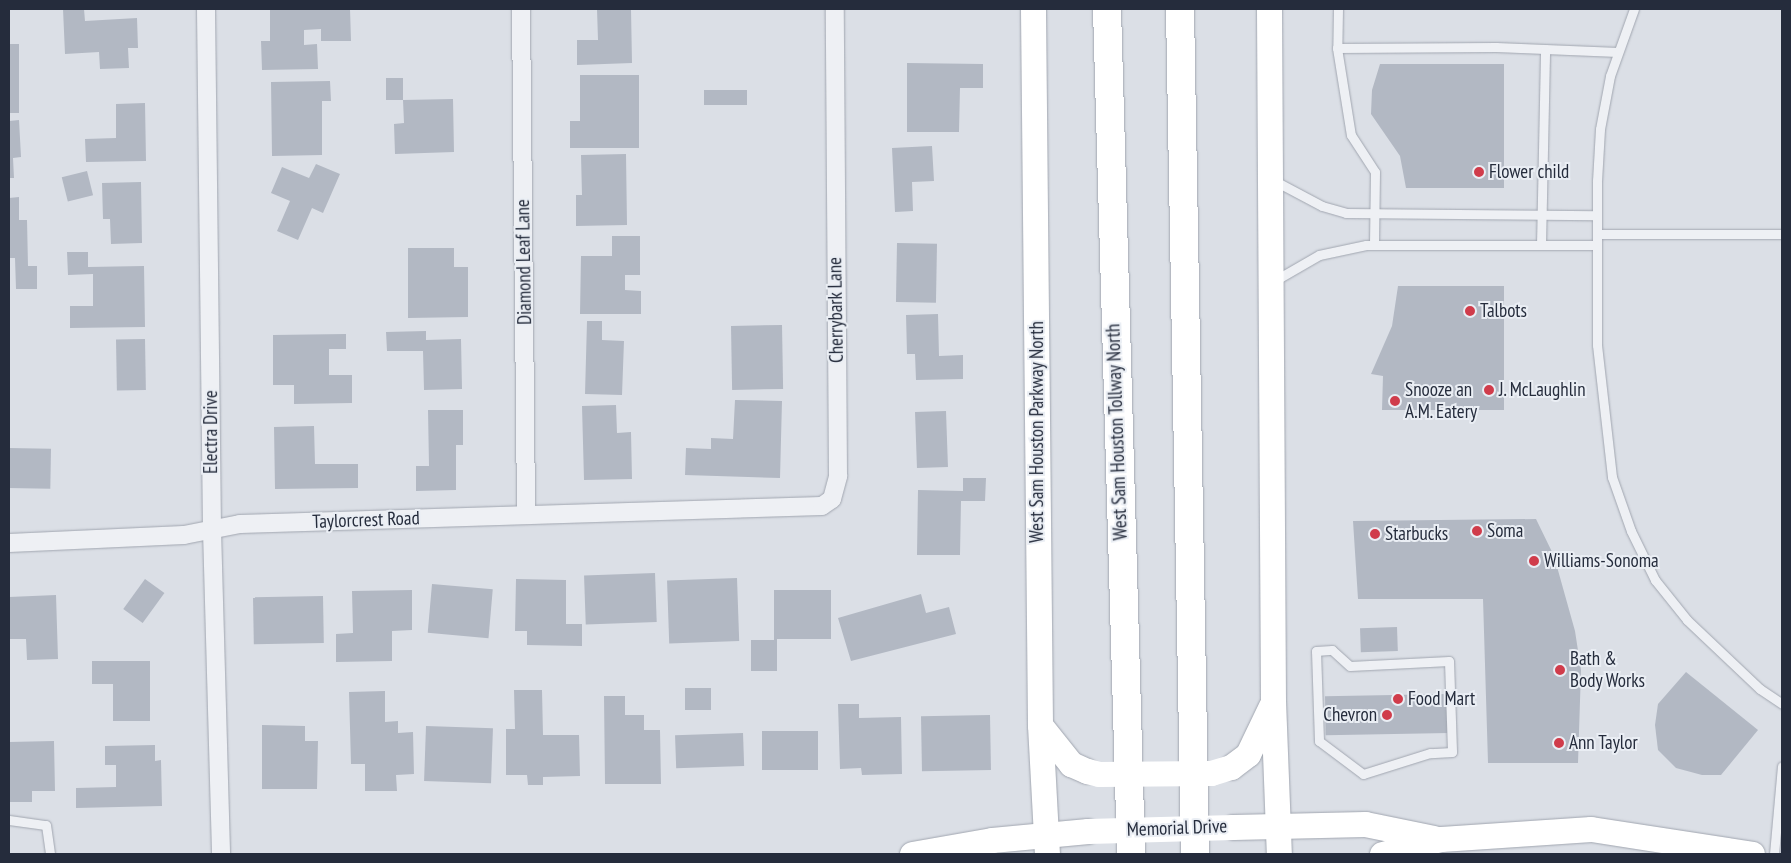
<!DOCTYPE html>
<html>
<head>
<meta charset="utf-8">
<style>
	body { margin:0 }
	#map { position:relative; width:1791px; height:863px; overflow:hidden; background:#dbdfe6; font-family:"PT Sans Narrow",sans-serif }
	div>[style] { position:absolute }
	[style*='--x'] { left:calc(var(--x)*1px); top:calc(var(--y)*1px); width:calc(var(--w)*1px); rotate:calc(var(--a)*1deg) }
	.building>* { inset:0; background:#b2b8c3; transform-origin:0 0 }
	.roads { filter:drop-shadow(0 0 1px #a1a6b0) drop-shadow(0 0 1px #a1a6b0) }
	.service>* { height:9px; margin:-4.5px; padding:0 4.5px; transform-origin:4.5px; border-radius:4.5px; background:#eef0f4 }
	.minor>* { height:18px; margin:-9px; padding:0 9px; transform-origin:9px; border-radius:9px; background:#eef0f4 }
	.secondary>* { height:25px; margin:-12.5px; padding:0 12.5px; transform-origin:12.5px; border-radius:12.5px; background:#fff }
	.motorway>* { height:28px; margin:-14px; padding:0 14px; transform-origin:14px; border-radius:14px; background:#fff }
	.secondary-bridge>* { height:25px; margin:-12.5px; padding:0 12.5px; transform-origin:12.5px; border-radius:12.5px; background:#fff }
	.dots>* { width:14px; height:14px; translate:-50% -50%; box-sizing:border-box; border:2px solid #eaeef4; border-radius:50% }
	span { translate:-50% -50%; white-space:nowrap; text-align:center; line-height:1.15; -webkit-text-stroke:4px #eaeef4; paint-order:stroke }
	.poi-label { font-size:19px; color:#252c3c }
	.left { translate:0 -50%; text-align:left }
	.right { translate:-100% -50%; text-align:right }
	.street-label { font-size:19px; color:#252c3c }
	.frame { position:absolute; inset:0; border:10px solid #252c3c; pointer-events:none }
</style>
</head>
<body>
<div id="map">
	<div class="building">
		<div style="clip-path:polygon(63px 9px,84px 9px,85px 21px,137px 18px,138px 48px,128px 48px,129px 68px,100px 69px,99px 52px,65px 54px)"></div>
		<div style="clip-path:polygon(320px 9px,350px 9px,351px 41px,321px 41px,321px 29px,304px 30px,304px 45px,317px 44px,318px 69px,262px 70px,261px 41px,270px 41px,270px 10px)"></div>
		<div style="clip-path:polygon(597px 9px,631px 9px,632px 63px,577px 65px,577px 40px,598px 40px)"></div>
		<div style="left:9px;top:44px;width:10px;height:69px"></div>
		<div style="clip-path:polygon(907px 63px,983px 64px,983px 88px,960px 88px,959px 132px,907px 132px)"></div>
		<div style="clip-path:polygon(1380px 64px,1504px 64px,1504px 188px,1406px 188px,1400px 156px,1371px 114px,1372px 90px)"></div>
		<div style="clip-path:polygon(580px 75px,639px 75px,639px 148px,570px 148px,570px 121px,580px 121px)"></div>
		<div style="left:386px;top:78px;width:17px;height:22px"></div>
		<div style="clip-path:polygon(330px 81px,331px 101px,322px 101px,322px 155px,272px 156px,271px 82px)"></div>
		<div style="left:747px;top:90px;width:15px;height:43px;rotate:90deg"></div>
		<div style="clip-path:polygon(453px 99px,454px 152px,395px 154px,394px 124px,404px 123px,403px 100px)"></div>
		<div style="clip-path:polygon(145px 103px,146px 161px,86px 162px,85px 139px,116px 138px,116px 104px)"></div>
		<div style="clip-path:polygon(19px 120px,21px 157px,13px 158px,14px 178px,9px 178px,9px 121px)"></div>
		<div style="clip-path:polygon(932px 146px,934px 181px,912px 182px,913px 211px,895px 212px,892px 148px)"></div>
		<div style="clip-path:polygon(626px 154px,627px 225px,576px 226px,576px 195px,582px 195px,581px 155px)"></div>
		<div style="clip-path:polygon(316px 164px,340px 174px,323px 213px,312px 208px,298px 240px,277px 231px,290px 201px,271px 193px,282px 167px,309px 178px)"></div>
		<div style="left:87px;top:171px;width:25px;height:26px;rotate:76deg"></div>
		<div style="clip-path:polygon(141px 182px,142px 243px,111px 244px,110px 219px,103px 219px,102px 183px)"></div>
		<div style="clip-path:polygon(19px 197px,19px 220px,27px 220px,28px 266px,37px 266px,37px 289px,16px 289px,15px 258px,9px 258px,9px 198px)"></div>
		<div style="clip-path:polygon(612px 236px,640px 236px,640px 275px,625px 275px,625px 290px,641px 291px,641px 314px,580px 314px,581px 256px,612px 256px)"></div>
		<div style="left:897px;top:243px;width:40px;height:59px;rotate:1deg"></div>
		<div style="clip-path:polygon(408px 248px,454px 248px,454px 267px,468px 267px,468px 317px,408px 318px)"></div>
		<div style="clip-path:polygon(67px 252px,88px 252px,88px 267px,144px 266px,145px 327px,70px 328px,70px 306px,93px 306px,93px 274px,68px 275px)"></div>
		<div style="clip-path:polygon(1398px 286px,1504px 286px,1504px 410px,1382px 410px,1383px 376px,1371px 374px,1392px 326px)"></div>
		<div style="clip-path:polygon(938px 314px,939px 356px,963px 355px,963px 379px,916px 380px,915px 354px,907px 354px,906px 315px)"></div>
		<div style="clip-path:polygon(587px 321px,602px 321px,602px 340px,624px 341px,622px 395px,585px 394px)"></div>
		<div style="left:782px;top:325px;width:64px;height:51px;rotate:89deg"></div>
		<div style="clip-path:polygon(426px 331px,426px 340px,461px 339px,462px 389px,424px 390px,423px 351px,387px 351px,386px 332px)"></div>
		<div style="clip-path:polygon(346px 334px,346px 349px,329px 349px,329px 375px,352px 375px,352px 403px,294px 404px,294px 385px,273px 385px,273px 335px)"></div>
		<div style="left:145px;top:339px;width:51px;height:29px;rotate:89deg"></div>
		<div style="clip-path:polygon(735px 400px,782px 401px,780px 478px,685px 475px,686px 448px,711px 449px,711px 438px,733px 439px)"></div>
		<div style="clip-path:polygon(616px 405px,617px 433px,631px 432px,632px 479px,584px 480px,582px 406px)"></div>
		<div style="clip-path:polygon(428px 410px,463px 410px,463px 445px,456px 445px,456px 490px,416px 491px,416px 466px,429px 466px)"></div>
		<div style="left:946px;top:411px;width:56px;height:31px;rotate:88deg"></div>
		<div style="clip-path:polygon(314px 426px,315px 464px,358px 464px,358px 488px,275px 489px,274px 427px)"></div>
		<div style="left:9px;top:448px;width:42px;height:40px;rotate:1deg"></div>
		<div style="clip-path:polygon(963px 478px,986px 478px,985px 501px,961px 501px,960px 555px,917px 555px,918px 490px,963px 491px)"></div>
		<div style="clip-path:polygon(1536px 519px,1554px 556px,1575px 631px,1581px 670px,1578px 763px,1488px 763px,1483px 599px,1358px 599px,1353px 521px)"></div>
		<div style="left:655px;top:573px;width:49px;height:71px;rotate:88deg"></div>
		<div style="left:737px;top:578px;width:63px;height:70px;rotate:88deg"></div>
		<div style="left:145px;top:579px;width:24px;height:37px;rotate:36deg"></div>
		<div style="clip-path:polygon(516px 579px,566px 580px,566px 624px,582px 624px,582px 646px,527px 645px,527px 631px,515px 631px)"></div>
		<div style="left:432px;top:584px;width:61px;height:49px;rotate:5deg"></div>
		<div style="clip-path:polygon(412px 590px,412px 630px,392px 631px,392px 661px,336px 662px,336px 634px,353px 633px,352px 591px)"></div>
		<div style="clip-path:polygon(774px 590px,831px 590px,831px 639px,777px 639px,777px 671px,751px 671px,751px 640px,774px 640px)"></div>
		<div style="clip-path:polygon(921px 594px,926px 613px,949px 607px,956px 634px,851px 661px,838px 618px)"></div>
		<div style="clip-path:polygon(56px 595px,58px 659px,27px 660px,26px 639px,9px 639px,9px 597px)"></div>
		<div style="left:323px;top:596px;width:47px;height:70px;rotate:89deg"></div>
		<div style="left:1397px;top:627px;width:24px;height:37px;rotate:88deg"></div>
		<div style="clip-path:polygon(92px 661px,150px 661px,150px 721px,113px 721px,113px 684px,92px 684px)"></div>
		<div style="clip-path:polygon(1686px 672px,1758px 730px,1721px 775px,1702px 775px,1676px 768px,1658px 750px,1655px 725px,1658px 704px)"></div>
		<div style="left:711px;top:688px;width:22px;height:26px;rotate:90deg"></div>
		<div style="clip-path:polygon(514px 690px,542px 690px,543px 735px,579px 735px,580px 776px,543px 777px,543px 785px,528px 785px,527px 775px,506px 775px,506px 729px,515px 729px)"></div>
		<div style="clip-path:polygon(385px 691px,385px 722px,398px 721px,398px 733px,413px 732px,414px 774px,396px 775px,397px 791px,365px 791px,365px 764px,351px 764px,349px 692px)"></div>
		<div style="left:1448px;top:694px;width:39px;height:123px;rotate:89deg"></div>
		<div style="clip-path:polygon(604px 696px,625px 696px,625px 715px,644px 715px,644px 730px,660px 730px,661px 784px,605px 784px)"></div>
		<div style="clip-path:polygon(838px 704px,859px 704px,859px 718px,901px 717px,902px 774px,862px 775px,861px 768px,840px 769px)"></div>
		<div style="left:990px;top:715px;width:55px;height:69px;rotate:89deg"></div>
		<div style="clip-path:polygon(262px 725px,305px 726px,305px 741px,318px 741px,317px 789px,262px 789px)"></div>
		<div style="left:426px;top:726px;width:67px;height:55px;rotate:2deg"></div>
		<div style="left:762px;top:731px;width:56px;height:39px"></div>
		<div style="left:743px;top:733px;width:33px;height:68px;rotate:88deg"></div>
		<div style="clip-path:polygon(54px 741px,55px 791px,32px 791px,32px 802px,9px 802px,9px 742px)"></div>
		<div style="clip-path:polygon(155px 745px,155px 761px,161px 760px,162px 806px,76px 808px,76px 788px,116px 787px,116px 765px,105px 765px,105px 746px)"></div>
	</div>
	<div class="roads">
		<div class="service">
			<div style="--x:1338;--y:9;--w:39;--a:91"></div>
			<div style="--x:1337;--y:48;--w:159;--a:-0.4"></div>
			<div style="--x:1496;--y:47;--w:122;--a:2.3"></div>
			<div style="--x:1634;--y:9;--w:71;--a:109.7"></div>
			<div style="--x:1610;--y:76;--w:54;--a:100.7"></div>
			<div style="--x:1600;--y:129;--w:52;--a:93.3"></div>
			<div style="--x:1597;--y:181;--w:164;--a:90"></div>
			<div style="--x:1597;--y:345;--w:133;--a:83.5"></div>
			<div style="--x:1612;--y:477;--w:57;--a:70.6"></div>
			<div style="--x:1631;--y:531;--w:55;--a:63.9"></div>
			<div style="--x:1655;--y:580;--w:51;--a:51.3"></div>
			<div style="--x:1687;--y:620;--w:100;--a:43.4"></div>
			<div style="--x:1760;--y:689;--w:27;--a:34"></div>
			<div style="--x:1337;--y:48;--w:88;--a:80.9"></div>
			<div style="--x:1351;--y:135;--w:44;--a:57"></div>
			<div style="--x:1375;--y:172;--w:73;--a:90.8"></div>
			<div style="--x:1273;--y:180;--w:55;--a:28"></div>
			<div style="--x:1322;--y:206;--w:25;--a:16"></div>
			<div style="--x:1346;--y:213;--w:251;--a:0.5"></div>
			<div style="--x:1597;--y:234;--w:185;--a:0"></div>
			<div style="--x:1541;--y:245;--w:196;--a:-88.8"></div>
			<div style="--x:1274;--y:281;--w:52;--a:-30"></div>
			<div style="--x:1319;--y:255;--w:48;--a:-12"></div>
			<div style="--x:1366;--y:245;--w:231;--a:0"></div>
			<div style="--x:1332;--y:650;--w:24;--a:42"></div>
			<div style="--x:1350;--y:666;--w:99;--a:-2.9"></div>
			<div style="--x:1449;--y:661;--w:91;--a:88.1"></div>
			<div style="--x:1452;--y:752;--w:22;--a:177"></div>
			<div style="--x:1430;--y:753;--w:70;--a:162.6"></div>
			<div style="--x:1363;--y:774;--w:55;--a:-143.1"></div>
			<div style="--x:1319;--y:741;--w:90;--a:-91.9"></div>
			<div style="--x:1316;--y:651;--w:16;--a:-4"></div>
			<div style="--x:9;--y:820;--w:37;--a:8"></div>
			<div style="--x:46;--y:825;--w:29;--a:82"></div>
			<div style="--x:1774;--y:854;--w:88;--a:-84.8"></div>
		</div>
		<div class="minor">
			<div style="--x:206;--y:9;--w:521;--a:89.34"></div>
			<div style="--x:212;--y:530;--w:324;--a:88.4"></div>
			<div style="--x:521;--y:9;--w:506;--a:89.43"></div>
			<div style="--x:9;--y:543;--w:175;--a:-2.6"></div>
			<div style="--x:184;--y:535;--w:57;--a:-11.1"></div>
			<div style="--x:240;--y:524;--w:582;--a:-1.77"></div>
			<div style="--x:822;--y:506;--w:12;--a:-35"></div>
			<div style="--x:832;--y:499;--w:24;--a:-75"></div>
			<div style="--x:838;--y:476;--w:467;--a:-90.4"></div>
		</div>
		<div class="secondary">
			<div style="--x:1033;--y:9;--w:716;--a:89.44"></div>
			<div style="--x:1040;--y:725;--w:129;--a:86.9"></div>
			<div style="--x:1269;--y:9;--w:692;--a:89.67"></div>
			<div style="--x:1273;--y:701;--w:153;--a:87.8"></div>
			<div style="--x:1040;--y:725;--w:50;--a:51.5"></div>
			<div style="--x:1071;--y:764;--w:17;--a:24"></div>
			<div style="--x:1231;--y:767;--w:21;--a:-37"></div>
			<div style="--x:1248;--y:754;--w:53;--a:-64.4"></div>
			<div style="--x:1233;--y:827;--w:132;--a:-1.3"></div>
			<div style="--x:1365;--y:824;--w:70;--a:11.5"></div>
			<div style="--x:912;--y:854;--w:81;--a:-9.9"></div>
			<div style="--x:992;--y:840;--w:96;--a:-5.4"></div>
			<div style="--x:1382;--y:854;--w:61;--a:-14.3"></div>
			<div style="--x:1441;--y:839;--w:150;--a:-3.8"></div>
			<div style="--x:1591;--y:829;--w:163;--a:8.8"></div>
		</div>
		<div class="motorway">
			<div style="--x:1107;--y:9;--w:845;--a:88.37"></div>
			<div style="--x:1180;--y:9;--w:845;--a:88.98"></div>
		</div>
	</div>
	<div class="secondary-bridge">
		<div style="--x:1087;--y:771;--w:12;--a:14"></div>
		<div style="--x:1099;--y:774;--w:112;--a:-0.5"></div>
		<div style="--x:1211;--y:773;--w:21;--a:-17"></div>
		<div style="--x:1088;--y:831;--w:145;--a:-1.6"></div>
	</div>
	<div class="dots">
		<div style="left:1479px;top:172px;background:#d03c4b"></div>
		<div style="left:1470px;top:311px;background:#d03c4b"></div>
		<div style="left:1489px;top:390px;background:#d03c4b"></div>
		<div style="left:1395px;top:401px;background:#d03c4b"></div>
		<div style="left:1477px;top:531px;background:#d03c4b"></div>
		<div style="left:1375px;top:534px;background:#d03c4b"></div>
		<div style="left:1534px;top:561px;background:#d03c4b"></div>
		<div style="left:1560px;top:670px;background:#d03c4b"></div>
		<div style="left:1398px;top:699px;background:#d03c4b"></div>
		<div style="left:1387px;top:715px;background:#d03c4b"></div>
		<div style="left:1559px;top:743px;background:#d03c4b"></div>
	</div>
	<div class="poi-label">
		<span class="left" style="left:1489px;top:172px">Flower child</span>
		<span class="left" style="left:1480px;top:311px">Talbots</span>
		<span class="left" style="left:1405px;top:401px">Snooze an<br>A.M. Eatery</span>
		<span class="left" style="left:1499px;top:390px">J. McLaughlin</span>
		<span class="left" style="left:1487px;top:531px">Soma</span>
		<span class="left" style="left:1385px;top:534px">Starbucks</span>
		<span class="left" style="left:1544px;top:561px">Williams-Sonoma</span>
		<span class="left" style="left:1570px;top:670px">Bath &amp;<br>Body Works</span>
		<span class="left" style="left:1408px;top:699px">Food Mart</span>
		<span class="right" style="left:1377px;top:715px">Chevron</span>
		<span class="left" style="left:1569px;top:743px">Ann Taylor</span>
	</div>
	<div class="street-label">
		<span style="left:524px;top:262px;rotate:-91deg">Diamond Leaf Lane</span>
		<span style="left:836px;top:310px;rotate:-91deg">Cherrybark Lane</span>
		<span style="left:211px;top:432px;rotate:-90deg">Electra Drive</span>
		<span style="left:1037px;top:432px;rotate:-90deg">West Sam Houston Parkway North</span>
		<span style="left:1117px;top:432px;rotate:-92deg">West Sam Houston Tollway North</span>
		<span style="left:366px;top:520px;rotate:-2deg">Taylorcrest Road</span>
		<span style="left:1177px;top:828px;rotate:-2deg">Memorial Drive</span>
	</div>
	<div class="frame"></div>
</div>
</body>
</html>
